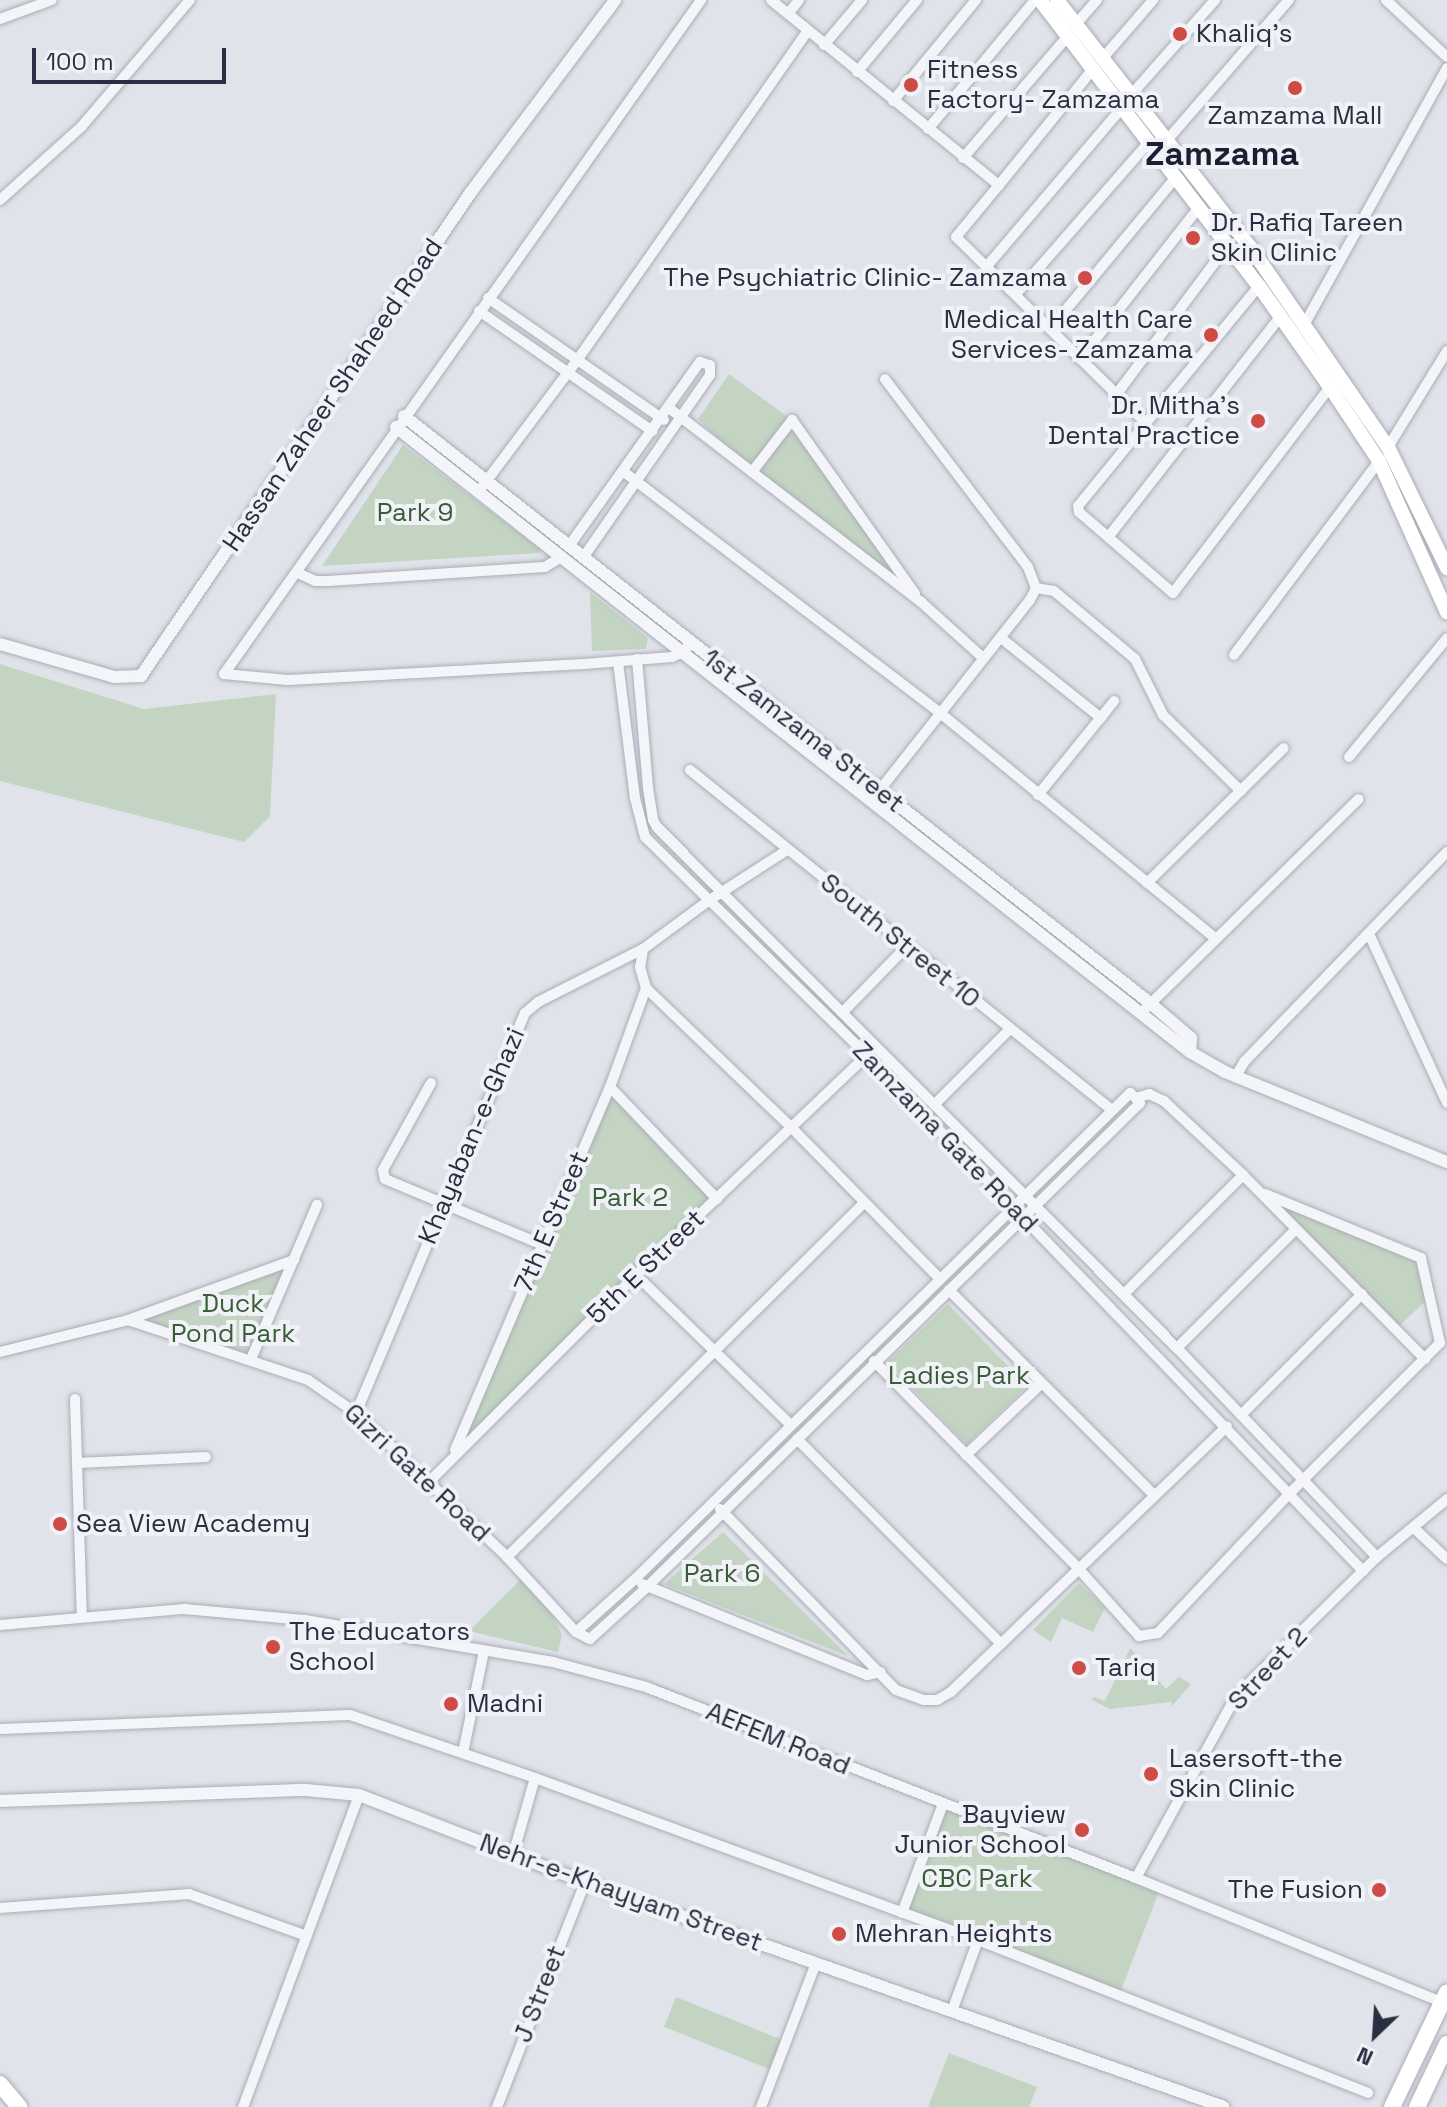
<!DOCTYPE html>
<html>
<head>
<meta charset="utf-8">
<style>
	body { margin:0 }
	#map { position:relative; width:1447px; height:2107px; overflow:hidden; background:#e1e3ea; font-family:"Space Grotesk",sans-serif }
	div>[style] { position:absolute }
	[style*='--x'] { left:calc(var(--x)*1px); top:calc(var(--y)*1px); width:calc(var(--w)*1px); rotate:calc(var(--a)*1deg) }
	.green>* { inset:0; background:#c3d4c2; transform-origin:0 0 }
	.roads { filter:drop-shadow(0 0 2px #aaadb8) drop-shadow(0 0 2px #aaadb8) }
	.minor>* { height:10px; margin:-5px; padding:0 5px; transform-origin:5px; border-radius:5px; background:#f4f5f8 }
	.tertiary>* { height:12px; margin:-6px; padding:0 6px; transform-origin:6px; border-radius:6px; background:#f4f5f8 }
	.secondary>* { height:14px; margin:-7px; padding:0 7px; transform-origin:7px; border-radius:7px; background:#fff }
	.primary>* { height:16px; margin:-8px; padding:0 8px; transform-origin:8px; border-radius:8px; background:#fff }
	.dots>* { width:22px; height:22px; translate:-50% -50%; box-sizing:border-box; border:4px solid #f1f2f7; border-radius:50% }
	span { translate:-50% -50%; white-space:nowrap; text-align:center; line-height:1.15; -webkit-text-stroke:8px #f1f2f7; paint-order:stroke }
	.poi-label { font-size:26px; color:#292e42 }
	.left { translate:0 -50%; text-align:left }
	.right { translate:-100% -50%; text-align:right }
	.street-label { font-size:26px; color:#292e42 }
	.park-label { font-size:26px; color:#375e36 }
	.district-label { font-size:34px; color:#1b1f33; font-weight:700 }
	.north { position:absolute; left:1335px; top:1995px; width:80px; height:80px; -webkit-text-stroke:6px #f1f2f7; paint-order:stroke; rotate:205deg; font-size:22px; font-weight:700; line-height:32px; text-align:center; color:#292e42 }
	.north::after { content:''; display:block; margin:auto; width:28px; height:36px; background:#292e42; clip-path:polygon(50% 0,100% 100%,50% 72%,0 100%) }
	.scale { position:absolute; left:32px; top:48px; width:194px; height:36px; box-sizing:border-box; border:4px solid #292e42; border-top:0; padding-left:10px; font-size:24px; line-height:28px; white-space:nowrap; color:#292e42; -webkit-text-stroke:6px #f1f2f7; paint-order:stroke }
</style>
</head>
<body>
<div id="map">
	<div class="green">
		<div style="clip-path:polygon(729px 374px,792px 420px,921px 602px,752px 472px,698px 419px)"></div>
		<div style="clip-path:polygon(403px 445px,539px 548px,540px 553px,322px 566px)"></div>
		<div style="clip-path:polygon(590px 592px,648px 638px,646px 649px,592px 651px)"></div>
		<div style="clip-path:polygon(0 664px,144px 709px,276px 694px,270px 816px,244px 842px,0 781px)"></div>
		<div style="clip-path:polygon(610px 1087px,717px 1199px,453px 1455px)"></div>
		<div style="clip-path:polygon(1260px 1192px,1421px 1258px,1430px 1297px,1396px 1329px)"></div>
		<div style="clip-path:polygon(294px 1260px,251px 1359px,128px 1320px)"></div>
		<div style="left:948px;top:1304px;width:114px;height:84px;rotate:46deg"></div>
		<div style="clip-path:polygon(723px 1532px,848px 1656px,664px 1584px)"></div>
		<div style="clip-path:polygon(521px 1579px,550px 1609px,562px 1635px,558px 1652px,469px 1631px)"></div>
		<div style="clip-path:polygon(1079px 1583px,1105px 1608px,1093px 1632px,1062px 1618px,1051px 1642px,1033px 1630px)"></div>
		<div style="clip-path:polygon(1130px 1648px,1166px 1689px,1179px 1677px,1191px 1684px,1172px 1706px,1171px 1702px,1110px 1709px,1092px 1700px,1094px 1697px,1105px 1701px)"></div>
		<div style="left:943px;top:1804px;width:233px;height:116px;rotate:21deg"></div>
		<div style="left:676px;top:1997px;width:119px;height:32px;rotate:22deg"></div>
		<div style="clip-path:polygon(949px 2053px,1037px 2087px,1029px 2107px,928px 2107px)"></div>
	</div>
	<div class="roads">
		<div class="minor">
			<div style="--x:771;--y:0;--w:294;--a:39.1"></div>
			<div style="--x:999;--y:185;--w:67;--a:129.6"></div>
			<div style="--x:956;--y:237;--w:266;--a:44.4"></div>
			<div style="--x:1146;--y:423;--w:107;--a:129.3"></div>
			<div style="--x:1078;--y:506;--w:6;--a:81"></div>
			<div style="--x:1079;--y:512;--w:124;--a:40.8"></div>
			<div style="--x:1173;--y:593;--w:259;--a:-52.7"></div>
			<div style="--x:1386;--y:0;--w:83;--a:43.1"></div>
			<div style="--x:788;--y:14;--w:18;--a:-52"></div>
			<div style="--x:0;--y:19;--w:55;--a:-20.1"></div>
			<div style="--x:1076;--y:24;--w:32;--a:-49"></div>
			<div style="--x:824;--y:45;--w:59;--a:-49.8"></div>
			<div style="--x:1103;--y:58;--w:77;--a:-49.2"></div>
			<div style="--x:857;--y:72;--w:94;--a:-50.2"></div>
			<div style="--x:1131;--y:95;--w:127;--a:-48.5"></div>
			<div style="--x:893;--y:101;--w:131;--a:-50.6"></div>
			<div style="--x:928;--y:129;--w:168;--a:-50.3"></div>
			<div style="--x:1168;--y:139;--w:184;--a:-49"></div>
			<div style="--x:963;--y:158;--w:160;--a:-49.3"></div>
			<div style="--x:999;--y:185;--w:148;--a:-51"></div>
			<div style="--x:0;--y:200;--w:109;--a:-42"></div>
			<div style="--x:81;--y:127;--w:167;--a:-49.4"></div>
			<div style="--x:987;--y:266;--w:208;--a:-49.5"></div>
			<div style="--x:1016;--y:294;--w:202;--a:-48.8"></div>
			<div style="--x:488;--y:298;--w:214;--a:34.7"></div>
			<div style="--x:479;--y:311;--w:211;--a:34.7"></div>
			<div style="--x:1304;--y:325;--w:294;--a:-60.9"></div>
			<div style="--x:1050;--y:329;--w:197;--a:-50.3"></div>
			<div style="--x:1080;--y:359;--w:193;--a:-51.9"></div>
			<div style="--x:1116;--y:395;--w:187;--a:-53.3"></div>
			<div style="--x:669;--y:408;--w:318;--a:37.6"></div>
			<div style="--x:921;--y:602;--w:82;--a:42"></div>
			<div style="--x:1146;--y:423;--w:178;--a:-50.5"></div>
			<div style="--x:1388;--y:447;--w:113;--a:-58.4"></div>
			<div style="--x:624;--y:472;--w:396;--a:37.3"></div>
			<div style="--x:939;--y:712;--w:355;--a:39.3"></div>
			<div style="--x:752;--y:472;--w:66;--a:-52.4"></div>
			<div style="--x:792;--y:420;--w:213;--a:54.7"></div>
			<div style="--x:482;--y:487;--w:160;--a:-53.1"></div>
			<div style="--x:578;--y:359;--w:401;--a:-55"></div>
			<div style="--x:1109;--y:536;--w:278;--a:-52"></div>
			<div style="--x:569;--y:546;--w:226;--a:-54.6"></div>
			<div style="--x:700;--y:362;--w:10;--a:17"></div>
			<div style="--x:710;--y:365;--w:10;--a:90"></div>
			<div style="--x:710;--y:375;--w:223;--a:124.8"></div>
			<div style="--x:298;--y:573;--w:19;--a:25"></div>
			<div style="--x:315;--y:581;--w:13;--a:0"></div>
			<div style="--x:328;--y:581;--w:217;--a:-3.7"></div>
			<div style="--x:545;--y:567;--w:19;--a:-32"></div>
			<div style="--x:1036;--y:588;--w:18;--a:9"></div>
			<div style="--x:1054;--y:591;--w:106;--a:40"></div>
			<div style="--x:1135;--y:659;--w:63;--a:63.4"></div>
			<div style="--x:1163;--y:715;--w:109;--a:44.3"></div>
			<div style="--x:1001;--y:638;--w:128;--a:38.7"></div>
			<div style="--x:1234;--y:655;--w:242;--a:-53.2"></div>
			<div style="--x:637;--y:659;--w:129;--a:85.1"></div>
			<div style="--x:648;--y:788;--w:32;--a:81"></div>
			<div style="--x:653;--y:820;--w:8;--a:60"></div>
			<div style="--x:657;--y:827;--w:736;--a:45.06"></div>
			<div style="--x:1177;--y:1348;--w:289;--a:46.3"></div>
			<div style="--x:618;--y:662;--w:137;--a:82.9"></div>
			<div style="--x:635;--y:798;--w:40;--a:75.6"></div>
			<div style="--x:645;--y:837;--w:311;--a:44.5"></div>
			<div style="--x:867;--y:1055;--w:716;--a:46.13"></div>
			<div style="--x:224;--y:674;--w:826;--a:-54.71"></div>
			<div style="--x:224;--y:674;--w:64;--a:5.4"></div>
			<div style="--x:288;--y:680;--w:296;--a:-3.1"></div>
			<div style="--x:584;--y:664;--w:88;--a:-4.5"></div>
			<div style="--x:672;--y:657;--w:12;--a:-24"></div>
			<div style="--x:683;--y:652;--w:13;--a:-48"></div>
			<div style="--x:1349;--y:757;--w:154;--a:-50.5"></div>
			<div style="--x:690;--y:770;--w:542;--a:38.86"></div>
			<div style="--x:879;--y:791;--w:243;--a:-51.7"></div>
			<div style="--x:1030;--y:600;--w:13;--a:-63"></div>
			<div style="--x:1036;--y:588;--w:22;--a:-111"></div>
			<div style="--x:1028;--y:567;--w:236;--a:-127.3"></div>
			<div style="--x:1038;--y:795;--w:121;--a:-51"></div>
			<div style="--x:1147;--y:883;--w:192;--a:-44.6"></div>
			<div style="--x:1369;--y:934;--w:186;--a:65.2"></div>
			<div style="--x:643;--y:949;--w:18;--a:99"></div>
			<div style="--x:640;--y:967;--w:22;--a:74"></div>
			<div style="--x:646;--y:988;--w:202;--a:43.8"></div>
			<div style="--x:792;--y:1128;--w:210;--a:45.6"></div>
			<div style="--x:1146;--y:1008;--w:298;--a:-44.5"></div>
			<div style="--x:843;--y:1012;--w:92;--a:-45.9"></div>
			<div style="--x:1236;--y:1076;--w:16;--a:-60"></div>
			<div style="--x:1244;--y:1062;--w:292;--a:-46"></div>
			<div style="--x:431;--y:1083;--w:99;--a:118.9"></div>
			<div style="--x:383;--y:1170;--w:9;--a:77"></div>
			<div style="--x:385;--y:1179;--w:171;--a:22.7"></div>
			<div style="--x:610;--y:1087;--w:155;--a:46.3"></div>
			<div style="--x:935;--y:1104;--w:106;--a:-45"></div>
			<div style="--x:636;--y:1275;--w:214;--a:44.1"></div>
			<div style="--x:949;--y:1290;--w:290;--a:45"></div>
			<div style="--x:1124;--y:1294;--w:168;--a:-45"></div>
			<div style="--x:128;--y:1320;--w:190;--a:18.4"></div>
			<div style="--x:308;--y:1380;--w:58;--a:34.5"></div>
			<div style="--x:356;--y:1413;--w:209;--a:43.6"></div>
			<div style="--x:507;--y:1557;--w:102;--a:47.4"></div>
			<div style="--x:576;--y:1632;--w:16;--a:27"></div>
			<div style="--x:590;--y:1639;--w:76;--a:-42.3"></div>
			<div style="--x:646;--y:1588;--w:692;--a:-44.47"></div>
			<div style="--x:1140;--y:1103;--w:6;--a:-129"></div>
			<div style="--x:1177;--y:1348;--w:168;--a:-45"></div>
			<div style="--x:0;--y:1352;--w:132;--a:-14"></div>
			<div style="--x:128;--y:1320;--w:177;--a:-19.9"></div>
			<div style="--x:251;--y:1359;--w:168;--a:-66.8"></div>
			<div style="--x:874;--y:1361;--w:289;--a:45.4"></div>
			<div style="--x:1077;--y:1567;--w:93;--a:48.1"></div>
			<div style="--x:1139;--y:1636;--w:19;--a:-9"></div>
			<div style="--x:1158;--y:1633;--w:194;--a:-46.7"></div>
			<div style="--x:1291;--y:1492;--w:211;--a:-45"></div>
			<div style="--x:1440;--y:1343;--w:87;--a:-102.6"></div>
			<div style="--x:1421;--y:1258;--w:169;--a:-157.7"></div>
			<div style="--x:75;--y:1399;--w:218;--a:88.2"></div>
			<div style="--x:356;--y:1413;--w:434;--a:-67.1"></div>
			<div style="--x:525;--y:1013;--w:17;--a:-40"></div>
			<div style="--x:538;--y:1002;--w:118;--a:-26.8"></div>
			<div style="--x:643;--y:949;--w:81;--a:-36.4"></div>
			<div style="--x:708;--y:901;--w:94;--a:-32.8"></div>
			<div style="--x:1241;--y:1415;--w:171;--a:-45"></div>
			<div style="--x:797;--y:1439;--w:289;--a:45.1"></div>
			<div style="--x:455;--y:1450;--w:395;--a:-66.9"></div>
			<div style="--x:610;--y:1087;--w:105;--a:-70"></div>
			<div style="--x:966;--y:1455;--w:103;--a:-43.4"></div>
			<div style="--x:78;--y:1463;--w:128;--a:-2.7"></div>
			<div style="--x:429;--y:1482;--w:293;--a:-45"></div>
			<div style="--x:636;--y:1275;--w:319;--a:-43.6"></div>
			<div style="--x:720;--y:1509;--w:252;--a:45.8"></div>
			<div style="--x:896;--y:1690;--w:29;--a:20"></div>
			<div style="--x:923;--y:1700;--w:14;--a:0"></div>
			<div style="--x:937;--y:1700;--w:16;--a:-30"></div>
			<div style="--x:951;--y:1692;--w:383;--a:-43.9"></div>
			<div style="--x:1414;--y:1528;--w:45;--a:43.2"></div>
			<div style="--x:507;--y:1557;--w:503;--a:-44.76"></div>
			<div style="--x:642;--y:1584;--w:243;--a:22"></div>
			<div style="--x:867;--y:1675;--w:14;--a:-12"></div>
			<div style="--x:0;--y:1625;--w:185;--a:-5"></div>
			<div style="--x:184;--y:1609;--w:121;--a:5.2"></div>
			<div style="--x:305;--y:1620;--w:252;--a:9.6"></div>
			<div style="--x:553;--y:1662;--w:96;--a:15"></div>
			<div style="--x:646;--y:1687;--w:526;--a:21.3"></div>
			<div style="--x:1136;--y:1878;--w:329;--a:22.1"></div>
			<div style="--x:576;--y:1632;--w:79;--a:-41.9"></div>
			<div style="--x:635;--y:1579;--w:694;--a:-44.47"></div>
			<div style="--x:1130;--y:1093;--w:8;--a:40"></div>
			<div style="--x:1136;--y:1098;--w:14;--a:-17"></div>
			<div style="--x:1149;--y:1094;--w:17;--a:25"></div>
			<div style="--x:1164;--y:1101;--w:108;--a:43.1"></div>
			<div style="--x:1243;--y:1175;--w:259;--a:45.3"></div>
			<div style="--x:0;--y:1729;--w:350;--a:-2.3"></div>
			<div style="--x:350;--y:1715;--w:195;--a:18.8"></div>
			<div style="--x:535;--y:1778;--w:472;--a:20.1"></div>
			<div style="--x:978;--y:1940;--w:419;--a:21.4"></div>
			<div style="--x:463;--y:1753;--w:104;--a:-78.4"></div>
			<div style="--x:513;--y:1855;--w:80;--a:-74.1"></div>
			<div style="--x:1136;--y:1878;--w:208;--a:-61.2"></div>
			<div style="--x:1236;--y:1696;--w:198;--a:-44.6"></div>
			<div style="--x:1377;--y:1557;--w:91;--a:-39.6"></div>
			<div style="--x:0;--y:1908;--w:190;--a:-4.2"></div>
			<div style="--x:189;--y:1894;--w:125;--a:19.6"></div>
			<div style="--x:902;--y:1913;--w:116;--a:-69.4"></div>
			<div style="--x:952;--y:2011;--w:76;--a:-69.9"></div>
			<div style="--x:243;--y:2107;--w:333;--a:-69.6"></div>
			<div style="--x:497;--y:2107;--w:242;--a:-68.6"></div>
			<div style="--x:761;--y:2107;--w:154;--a:-69.1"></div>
		</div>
		<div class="tertiary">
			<div style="--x:404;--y:416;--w:949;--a:38.2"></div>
			<div style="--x:1150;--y:1003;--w:54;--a:40.5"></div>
			<div style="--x:1191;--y:1038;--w:14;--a:94"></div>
			<div style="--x:396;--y:427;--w:1010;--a:38.21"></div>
			<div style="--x:1190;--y:1052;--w:40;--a:29.7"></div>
			<div style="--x:1225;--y:1072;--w:240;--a:22.1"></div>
			<div style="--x:0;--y:644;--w:119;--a:16.1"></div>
			<div style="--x:114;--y:677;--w:27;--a:-2"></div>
			<div style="--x:141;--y:676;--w:586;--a:-55.71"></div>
			<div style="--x:471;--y:192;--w:240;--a:-53.1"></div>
			<div style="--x:0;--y:1801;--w:306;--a:-2.1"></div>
			<div style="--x:306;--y:1790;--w:53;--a:5.4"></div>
			<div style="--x:359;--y:1795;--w:242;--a:21.1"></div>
			<div style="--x:585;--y:1882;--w:677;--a:19.4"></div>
		</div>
		<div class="secondary">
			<div style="--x:1040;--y:0;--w:360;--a:52.6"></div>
			<div style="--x:1259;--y:286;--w:123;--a:54.9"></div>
			<div style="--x:1330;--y:387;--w:89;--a:56.5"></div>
			<div style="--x:1379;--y:461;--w:166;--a:65.8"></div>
			<div style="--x:1057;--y:0;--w:315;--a:52"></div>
			<div style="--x:1251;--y:248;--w:242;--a:55.5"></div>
			<div style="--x:1388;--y:447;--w:135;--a:64"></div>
		</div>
		<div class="primary">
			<div style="--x:0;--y:2084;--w:30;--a:50"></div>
			<div style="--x:1392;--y:2107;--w:127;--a:-64.4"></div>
			<div style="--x:1417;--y:2107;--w:70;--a:-64.5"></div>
		</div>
	</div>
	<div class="dots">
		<div style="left:1180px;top:34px;background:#cf4b46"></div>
		<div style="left:911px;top:85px;background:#cf4b46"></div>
		<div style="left:1295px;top:88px;background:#cf4b46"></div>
		<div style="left:1193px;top:238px;background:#cf4b46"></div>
		<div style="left:1085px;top:278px;background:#cf4b46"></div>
		<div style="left:1211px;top:335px;background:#cf4b46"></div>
		<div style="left:1258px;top:421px;background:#cf4b46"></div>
		<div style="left:60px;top:1524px;background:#cf4b46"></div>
		<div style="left:273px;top:1647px;background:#cf4b46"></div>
		<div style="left:1079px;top:1668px;background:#cf4b46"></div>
		<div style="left:451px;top:1704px;background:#cf4b46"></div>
		<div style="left:1151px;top:1774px;background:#cf4b46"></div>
		<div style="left:1082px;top:1830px;background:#cf4b46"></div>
		<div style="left:1379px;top:1890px;background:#cf4b46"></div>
		<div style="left:839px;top:1934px;background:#cf4b46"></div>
	</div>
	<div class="poi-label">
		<span class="left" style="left:1196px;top:34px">Khaliq's</span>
		<span class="left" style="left:927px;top:85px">Fitness<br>Factory- Zamzama</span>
		<span style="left:1295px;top:116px">Zamzama Mall</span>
		<span class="left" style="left:1211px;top:238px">Dr. Rafiq Tareen<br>Skin Clinic</span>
		<span class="right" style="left:1067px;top:278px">The Psychiatric Clinic- Zamzama</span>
		<span class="right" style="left:1193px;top:335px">Medical Health Care<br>Services- Zamzama</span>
		<span class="right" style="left:1240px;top:421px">Dr. Mitha's<br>Dental Practice</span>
		<span class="left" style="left:76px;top:1524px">Sea View Academy</span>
		<span class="left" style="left:289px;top:1647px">The Educators<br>School</span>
		<span class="left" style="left:1095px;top:1668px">Tariq</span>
		<span class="left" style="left:467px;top:1704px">Madni</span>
		<span class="left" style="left:1169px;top:1774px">Lasersoft-the<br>Skin Clinic</span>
		<span class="right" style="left:1066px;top:1830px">Bayview<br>Junior School</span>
		<span class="right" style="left:1363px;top:1890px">The Fusion</span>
		<span class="left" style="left:855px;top:1934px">Mehran Heights</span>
	</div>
	<div class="street-label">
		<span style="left:333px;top:395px;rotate:-56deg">Hassan Zaheer Shaheed Road</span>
		<span style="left:803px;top:731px;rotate:38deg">1st Zamzama Street</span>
		<span style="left:900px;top:941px;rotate:39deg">South Street 10</span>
		<span style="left:472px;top:1136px;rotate:-67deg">Khayaban-e-Ghazi</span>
		<span style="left:945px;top:1137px;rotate:46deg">Zamzama Gate Road</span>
		<span style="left:552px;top:1222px;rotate:-67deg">7th E Street</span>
		<span style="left:646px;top:1267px;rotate:-44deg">5th E Street</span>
		<span style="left:417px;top:1473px;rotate:43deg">Gizri Gate Road</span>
		<span style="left:1268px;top:1669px;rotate:-47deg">Street 2</span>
		<span style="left:778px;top:1739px;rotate:22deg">AEFEM Road</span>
		<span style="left:621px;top:1893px;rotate:20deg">Nehr-e-Khayyam Street</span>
		<span style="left:540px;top:1994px;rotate:-69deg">J Street</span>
	</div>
	<div class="park-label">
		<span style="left:415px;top:513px">Park 9</span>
		<span style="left:630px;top:1198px">Park 2</span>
		<span style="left:233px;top:1319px">Duck<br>Pond Park</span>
		<span style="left:959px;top:1376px">Ladies Park</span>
		<span style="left:722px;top:1574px">Park 6</span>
		<span style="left:977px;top:1879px">CBC Park</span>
	</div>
	<div class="district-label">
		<span style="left:1222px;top:154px">Zamzama</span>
	</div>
	<div class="north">N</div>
	<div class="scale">100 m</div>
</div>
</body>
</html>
